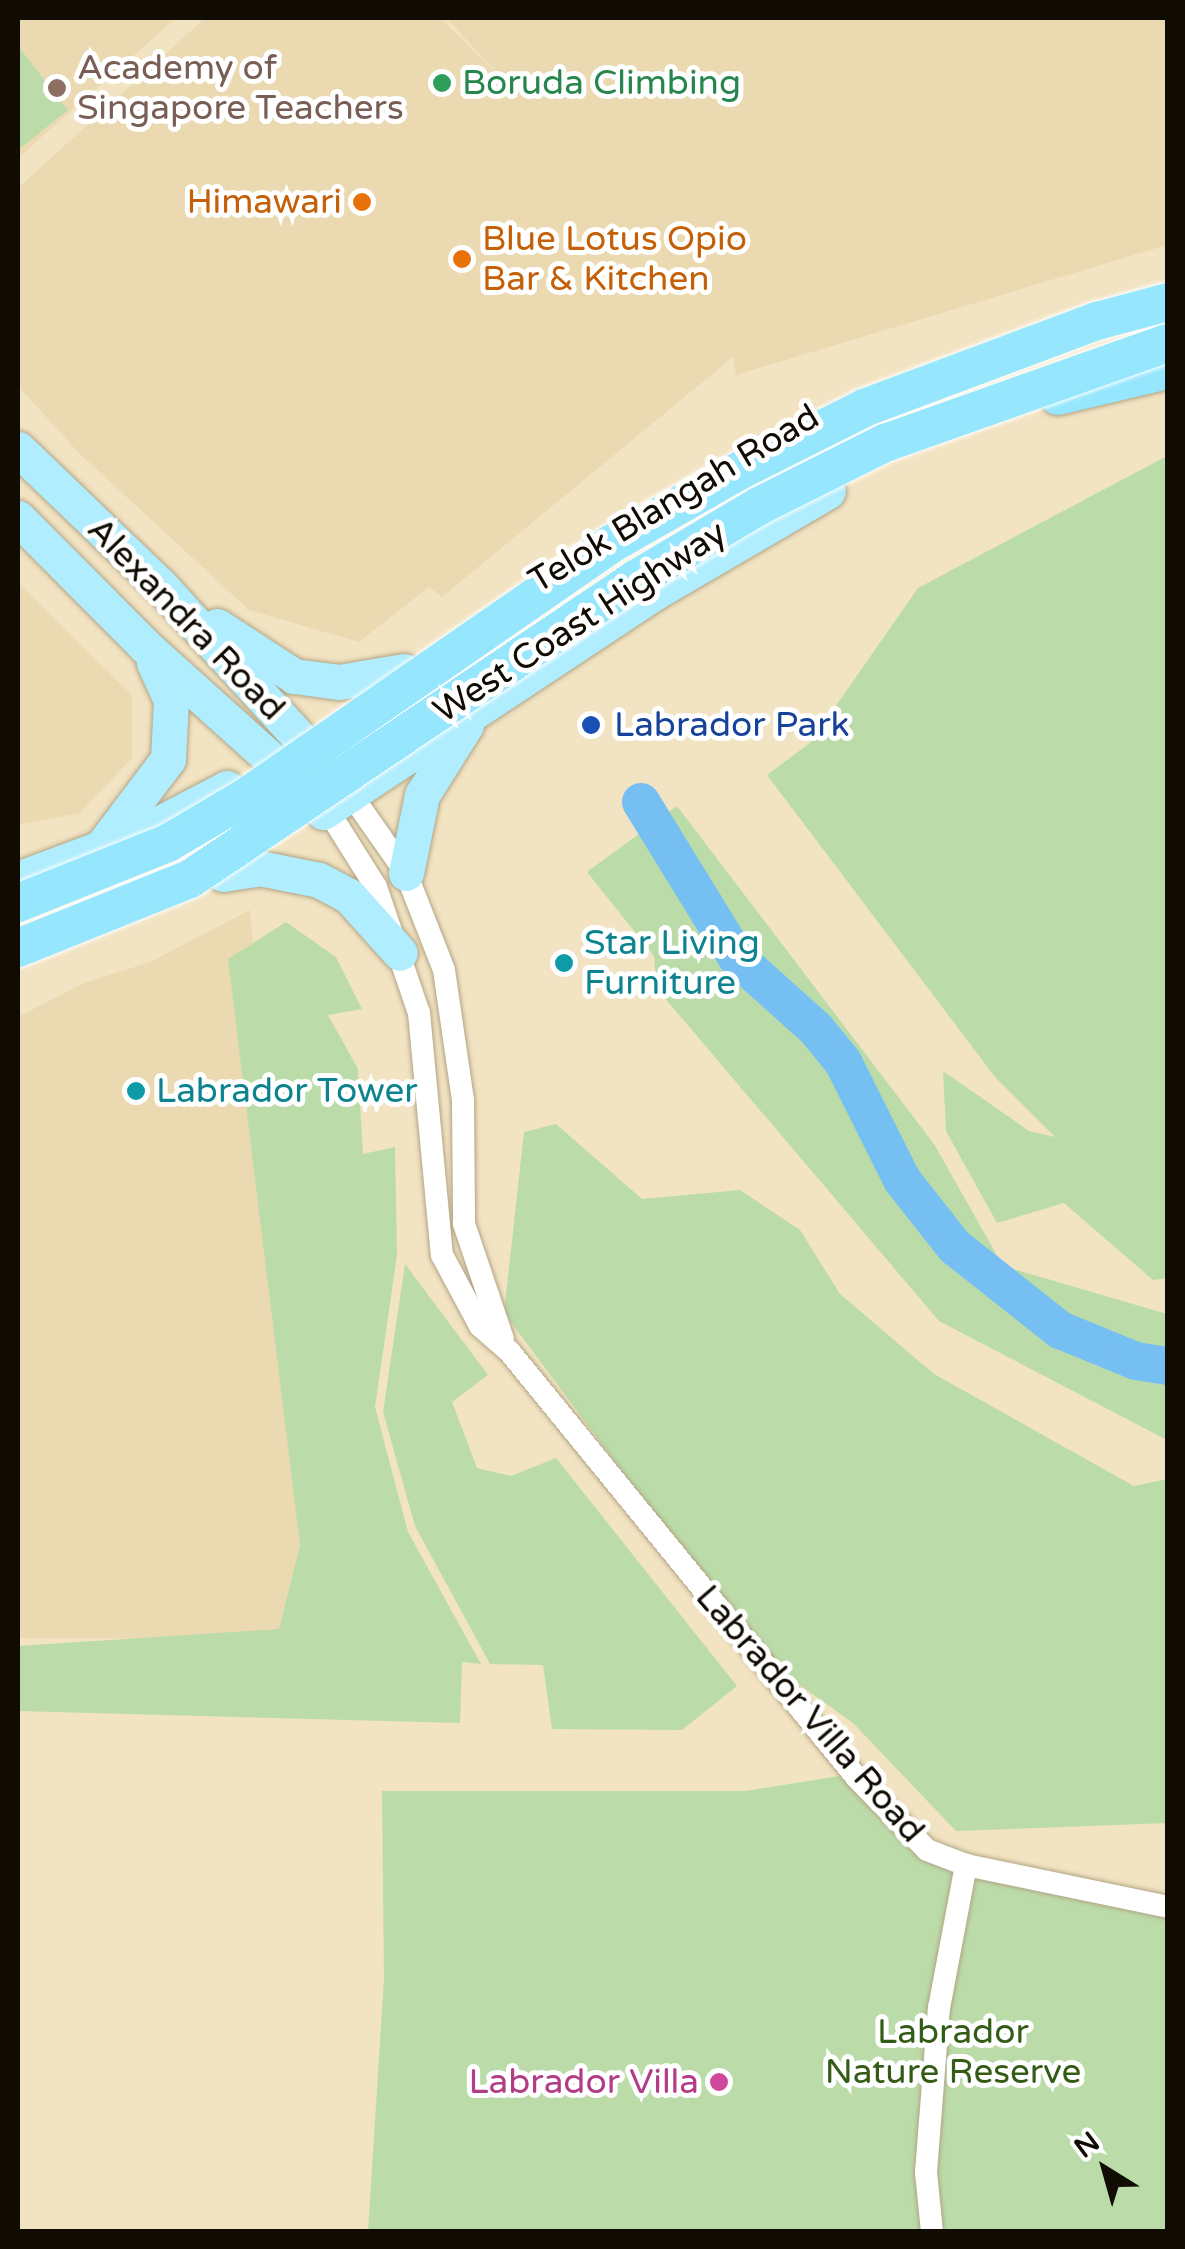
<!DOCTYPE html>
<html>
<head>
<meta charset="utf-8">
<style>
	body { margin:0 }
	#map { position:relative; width:1185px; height:2249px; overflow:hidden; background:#f2e3c2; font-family:"Varela Round",sans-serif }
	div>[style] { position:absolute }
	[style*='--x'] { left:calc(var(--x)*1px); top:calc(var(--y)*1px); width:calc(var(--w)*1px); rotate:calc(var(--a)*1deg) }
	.built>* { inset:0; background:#ebdab1 }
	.green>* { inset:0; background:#bbdca9 }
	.river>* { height:38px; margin:-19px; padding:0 19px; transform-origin:19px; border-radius:19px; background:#76bff3 }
	.roads { filter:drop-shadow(0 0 2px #b2a585) drop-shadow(0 0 2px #b2a585) }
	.minor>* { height:22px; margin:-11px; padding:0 11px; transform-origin:11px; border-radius:11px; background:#fff }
	.primary>* { height:35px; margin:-17.5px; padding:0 17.5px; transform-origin:17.5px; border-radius:17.5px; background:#b0edfe }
	.trunk>* { height:38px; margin:-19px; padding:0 19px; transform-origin:19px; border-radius:19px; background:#96e7fe }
	.bridges { filter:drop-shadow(0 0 2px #fff) drop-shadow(0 0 2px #fff) }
	.trunk-bridge>* { height:38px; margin:-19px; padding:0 19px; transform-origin:19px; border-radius:19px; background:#96e7fe }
	.dots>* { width:28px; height:28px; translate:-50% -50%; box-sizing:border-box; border:5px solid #fff; border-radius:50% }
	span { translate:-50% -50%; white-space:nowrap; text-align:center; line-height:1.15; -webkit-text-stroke:10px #fff; paint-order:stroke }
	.education-label { font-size:35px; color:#785e54 }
	.left { translate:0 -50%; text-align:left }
	.leisure-label { font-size:35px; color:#27864d }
	.food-label { font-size:35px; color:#c56008 }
	.right { translate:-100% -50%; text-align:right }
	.street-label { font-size:35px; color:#100c03 }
	.transit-label { font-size:35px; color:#164399 }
	.culture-label { font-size:35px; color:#0d838f }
	.park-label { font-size:35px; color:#345c16 }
	.hotel-label { font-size:35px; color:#b23c85 }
	.frame { position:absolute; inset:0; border:20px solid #100c03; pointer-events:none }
	.north { position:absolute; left:1055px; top:2119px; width:100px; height:100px; -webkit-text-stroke:8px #fff; paint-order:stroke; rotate:323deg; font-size:28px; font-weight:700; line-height:40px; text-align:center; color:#100c03 }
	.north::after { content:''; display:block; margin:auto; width:35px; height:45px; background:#100c03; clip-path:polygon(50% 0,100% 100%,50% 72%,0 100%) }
</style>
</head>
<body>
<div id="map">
	<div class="built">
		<div style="clip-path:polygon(18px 18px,176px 18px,18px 158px)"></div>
		<div style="clip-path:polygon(205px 18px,440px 18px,506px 82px,446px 18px,1167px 18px,1167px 245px,736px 375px,733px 357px,442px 597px,429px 587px,359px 642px,249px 610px,79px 453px,18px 386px,18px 188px)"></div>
		<div style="clip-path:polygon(18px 583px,132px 695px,132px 758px,80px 813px,18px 825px)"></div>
		<div style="clip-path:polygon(250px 910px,318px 1639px,18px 1638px,18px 1017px,82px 984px,150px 962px)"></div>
	</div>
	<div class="green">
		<div style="clip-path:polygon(18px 46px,68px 110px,18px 150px)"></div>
		<div style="clip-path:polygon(1167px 456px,1168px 1278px,1153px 1280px,1064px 1203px,997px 1223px,946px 1131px,943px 1071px,1029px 1131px,1055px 1137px,995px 1077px,767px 775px,810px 743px,918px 588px)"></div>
		<div style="clip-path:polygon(677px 806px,934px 1144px,1003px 1266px,1167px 1314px,1167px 1440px,939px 1321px,657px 989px,654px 956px,587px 872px)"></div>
		<div style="clip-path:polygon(286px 922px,336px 957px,362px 1009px,328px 1015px,358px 1069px,363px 1154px,395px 1147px,397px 1255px,375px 1407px,408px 1532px,481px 1664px,462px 1662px,460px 1723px,18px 1711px,18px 1646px,279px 1629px,300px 1545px,228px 959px)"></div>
		<div style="clip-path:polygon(556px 1124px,642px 1199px,740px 1190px,800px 1230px,840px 1294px,934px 1374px,1134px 1486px,1167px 1479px,1167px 1823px,956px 1831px,853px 1723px,786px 1675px,686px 1557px,504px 1313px,524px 1132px)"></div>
		<div style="clip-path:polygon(405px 1264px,488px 1375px,452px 1402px,477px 1468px,511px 1476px,556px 1458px,737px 1686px,682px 1730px,552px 1729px,543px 1665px,490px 1664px,415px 1526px,383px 1412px)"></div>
		<div style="clip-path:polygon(839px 1776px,945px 1868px,1167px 1918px,1167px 2231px,368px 2232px,384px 1978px,382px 1791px,746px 1791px)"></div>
	</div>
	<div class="river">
		<div style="--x:641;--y:802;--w:183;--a:58.4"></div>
		<div style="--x:737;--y:958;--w:106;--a:41.9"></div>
		<div style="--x:816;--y:1029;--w:43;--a:50.7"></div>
		<div style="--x:843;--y:1062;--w:132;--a:63.4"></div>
		<div style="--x:902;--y:1180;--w:85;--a:51.7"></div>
		<div style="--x:955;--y:1247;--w:134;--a:38.3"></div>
		<div style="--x:1060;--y:1330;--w:82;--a:22.2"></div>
		<div style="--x:1136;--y:1361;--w:32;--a:9"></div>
	</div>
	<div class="roads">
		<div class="minor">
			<div style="--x:350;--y:793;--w:98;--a:55"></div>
			<div style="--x:406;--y:873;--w:104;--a:68.6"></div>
			<div style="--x:444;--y:970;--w:131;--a:81.7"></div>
			<div style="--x:463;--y:1100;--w:124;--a:89.5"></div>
			<div style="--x:464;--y:1224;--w:121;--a:71.3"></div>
			<div style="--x:327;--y:809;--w:92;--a:57.9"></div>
			<div style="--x:376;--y:887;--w:133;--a:71.2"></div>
			<div style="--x:419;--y:1013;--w:243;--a:84.6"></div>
			<div style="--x:442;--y:1255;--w:81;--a:61.8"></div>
			<div style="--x:480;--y:1326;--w:38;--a:41"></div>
			<div style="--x:509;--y:1351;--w:551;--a:50.82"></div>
			<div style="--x:857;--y:1778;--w:100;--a:45.8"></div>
			<div style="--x:927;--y:1850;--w:42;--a:21"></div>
			<div style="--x:966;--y:1865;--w:206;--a:11.7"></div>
			<div style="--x:932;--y:2232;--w:60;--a:-95.7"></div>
			<div style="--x:926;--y:2172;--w:165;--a:-85.5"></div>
			<div style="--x:939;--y:2008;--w:146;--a:-79.3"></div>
		</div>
		<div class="primary">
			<div style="--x:18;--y:449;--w:195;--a:43.8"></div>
			<div style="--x:159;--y:584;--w:252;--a:47.6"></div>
			<div style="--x:18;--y:518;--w:179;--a:45.2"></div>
			<div style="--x:144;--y:645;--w:215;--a:42"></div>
			<div style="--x:217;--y:626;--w:92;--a:33"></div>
			<div style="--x:294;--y:676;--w:45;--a:7.6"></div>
			<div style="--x:339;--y:682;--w:66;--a:-9.6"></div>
			<div style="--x:323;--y:812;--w:400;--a:-33.5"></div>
			<div style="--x:657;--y:591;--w:198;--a:-30.3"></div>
			<div style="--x:103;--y:845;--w:108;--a:-52.9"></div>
			<div style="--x:168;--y:759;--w:59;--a:-87.1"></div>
			<div style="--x:171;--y:700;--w:41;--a:-114.7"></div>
			<div style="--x:406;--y:873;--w:80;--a:-78.4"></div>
			<div style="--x:422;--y:795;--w:83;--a:-57.8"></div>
			<div style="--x:223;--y:874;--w:36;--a:-9"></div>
			<div style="--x:259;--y:868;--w:61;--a:11.3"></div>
			<div style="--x:319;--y:880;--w:34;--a:28"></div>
			<div style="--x:349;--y:896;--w:76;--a:48.2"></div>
			<div style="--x:18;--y:879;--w:134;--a:-20.6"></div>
			<div style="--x:143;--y:832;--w:95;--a:-27.6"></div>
		</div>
		<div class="trunk">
			<div style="--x:1058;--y:396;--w:113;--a:-13.3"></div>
		</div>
	</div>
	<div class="bridges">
		<div class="trunk-bridge">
			<div style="--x:18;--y:903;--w:162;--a:-21.8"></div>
			<div style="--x:168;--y:843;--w:91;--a:-30.5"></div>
			<div style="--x:246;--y:797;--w:444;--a:-34.7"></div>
			<div style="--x:611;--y:544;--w:145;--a:-29.7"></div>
			<div style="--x:737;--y:472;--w:142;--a:-26.7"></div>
			<div style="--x:864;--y:408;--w:249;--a:-20.5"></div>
			<div style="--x:1097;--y:321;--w:73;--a:-15"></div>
			<div style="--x:18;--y:948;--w:185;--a:-21.9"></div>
			<div style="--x:190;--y:879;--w:538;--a:-33.93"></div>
			<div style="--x:636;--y:579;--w:143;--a:-30.7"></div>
			<div style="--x:759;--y:506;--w:141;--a:-26.6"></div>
			<div style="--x:885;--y:443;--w:300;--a:-19.5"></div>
		</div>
	</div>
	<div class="dots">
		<div style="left:442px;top:83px;background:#2e9e5b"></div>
		<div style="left:57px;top:88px;background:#8d6e63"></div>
		<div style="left:362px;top:202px;background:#e8710a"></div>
		<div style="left:462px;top:259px;background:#e8710a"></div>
		<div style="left:591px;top:725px;background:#1a4fb4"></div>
		<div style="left:564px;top:963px;background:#0f9aa8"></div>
		<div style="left:136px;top:1091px;background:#0f9aa8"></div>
		<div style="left:719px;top:2082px;background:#d1479c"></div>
	</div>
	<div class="education-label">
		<span class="left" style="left:77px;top:88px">Academy of<br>Singapore Teachers</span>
	</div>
	<div class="leisure-label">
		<span class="left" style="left:462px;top:83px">Boruda Climbing</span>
	</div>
	<div class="food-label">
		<span class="right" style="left:342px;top:202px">Himawari</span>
		<span class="left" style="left:482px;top:259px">Blue Lotus Opio<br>Bar &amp; Kitchen</span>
	</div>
	<div class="street-label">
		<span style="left:674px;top:499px;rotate:-31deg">Telok Blangah Road</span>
		<span style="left:186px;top:619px;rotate:46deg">Alexandra Road</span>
		<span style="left:580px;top:622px;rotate:-33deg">West Coast Highway</span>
		<span style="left:810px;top:1714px;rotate:49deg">Labrador Villa Road</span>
	</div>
	<div class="transit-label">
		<span class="left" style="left:614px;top:725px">Labrador Park</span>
	</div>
	<div class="culture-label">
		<span class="left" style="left:584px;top:963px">Star Living<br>Furniture</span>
		<span class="left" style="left:156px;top:1091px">Labrador Tower</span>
	</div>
	<div class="park-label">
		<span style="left:953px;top:2052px">Labrador<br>Nature Reserve</span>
	</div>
	<div class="hotel-label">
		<span class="right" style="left:699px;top:2082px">Labrador Villa</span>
	</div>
	<div class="frame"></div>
	<div class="north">N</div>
</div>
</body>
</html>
